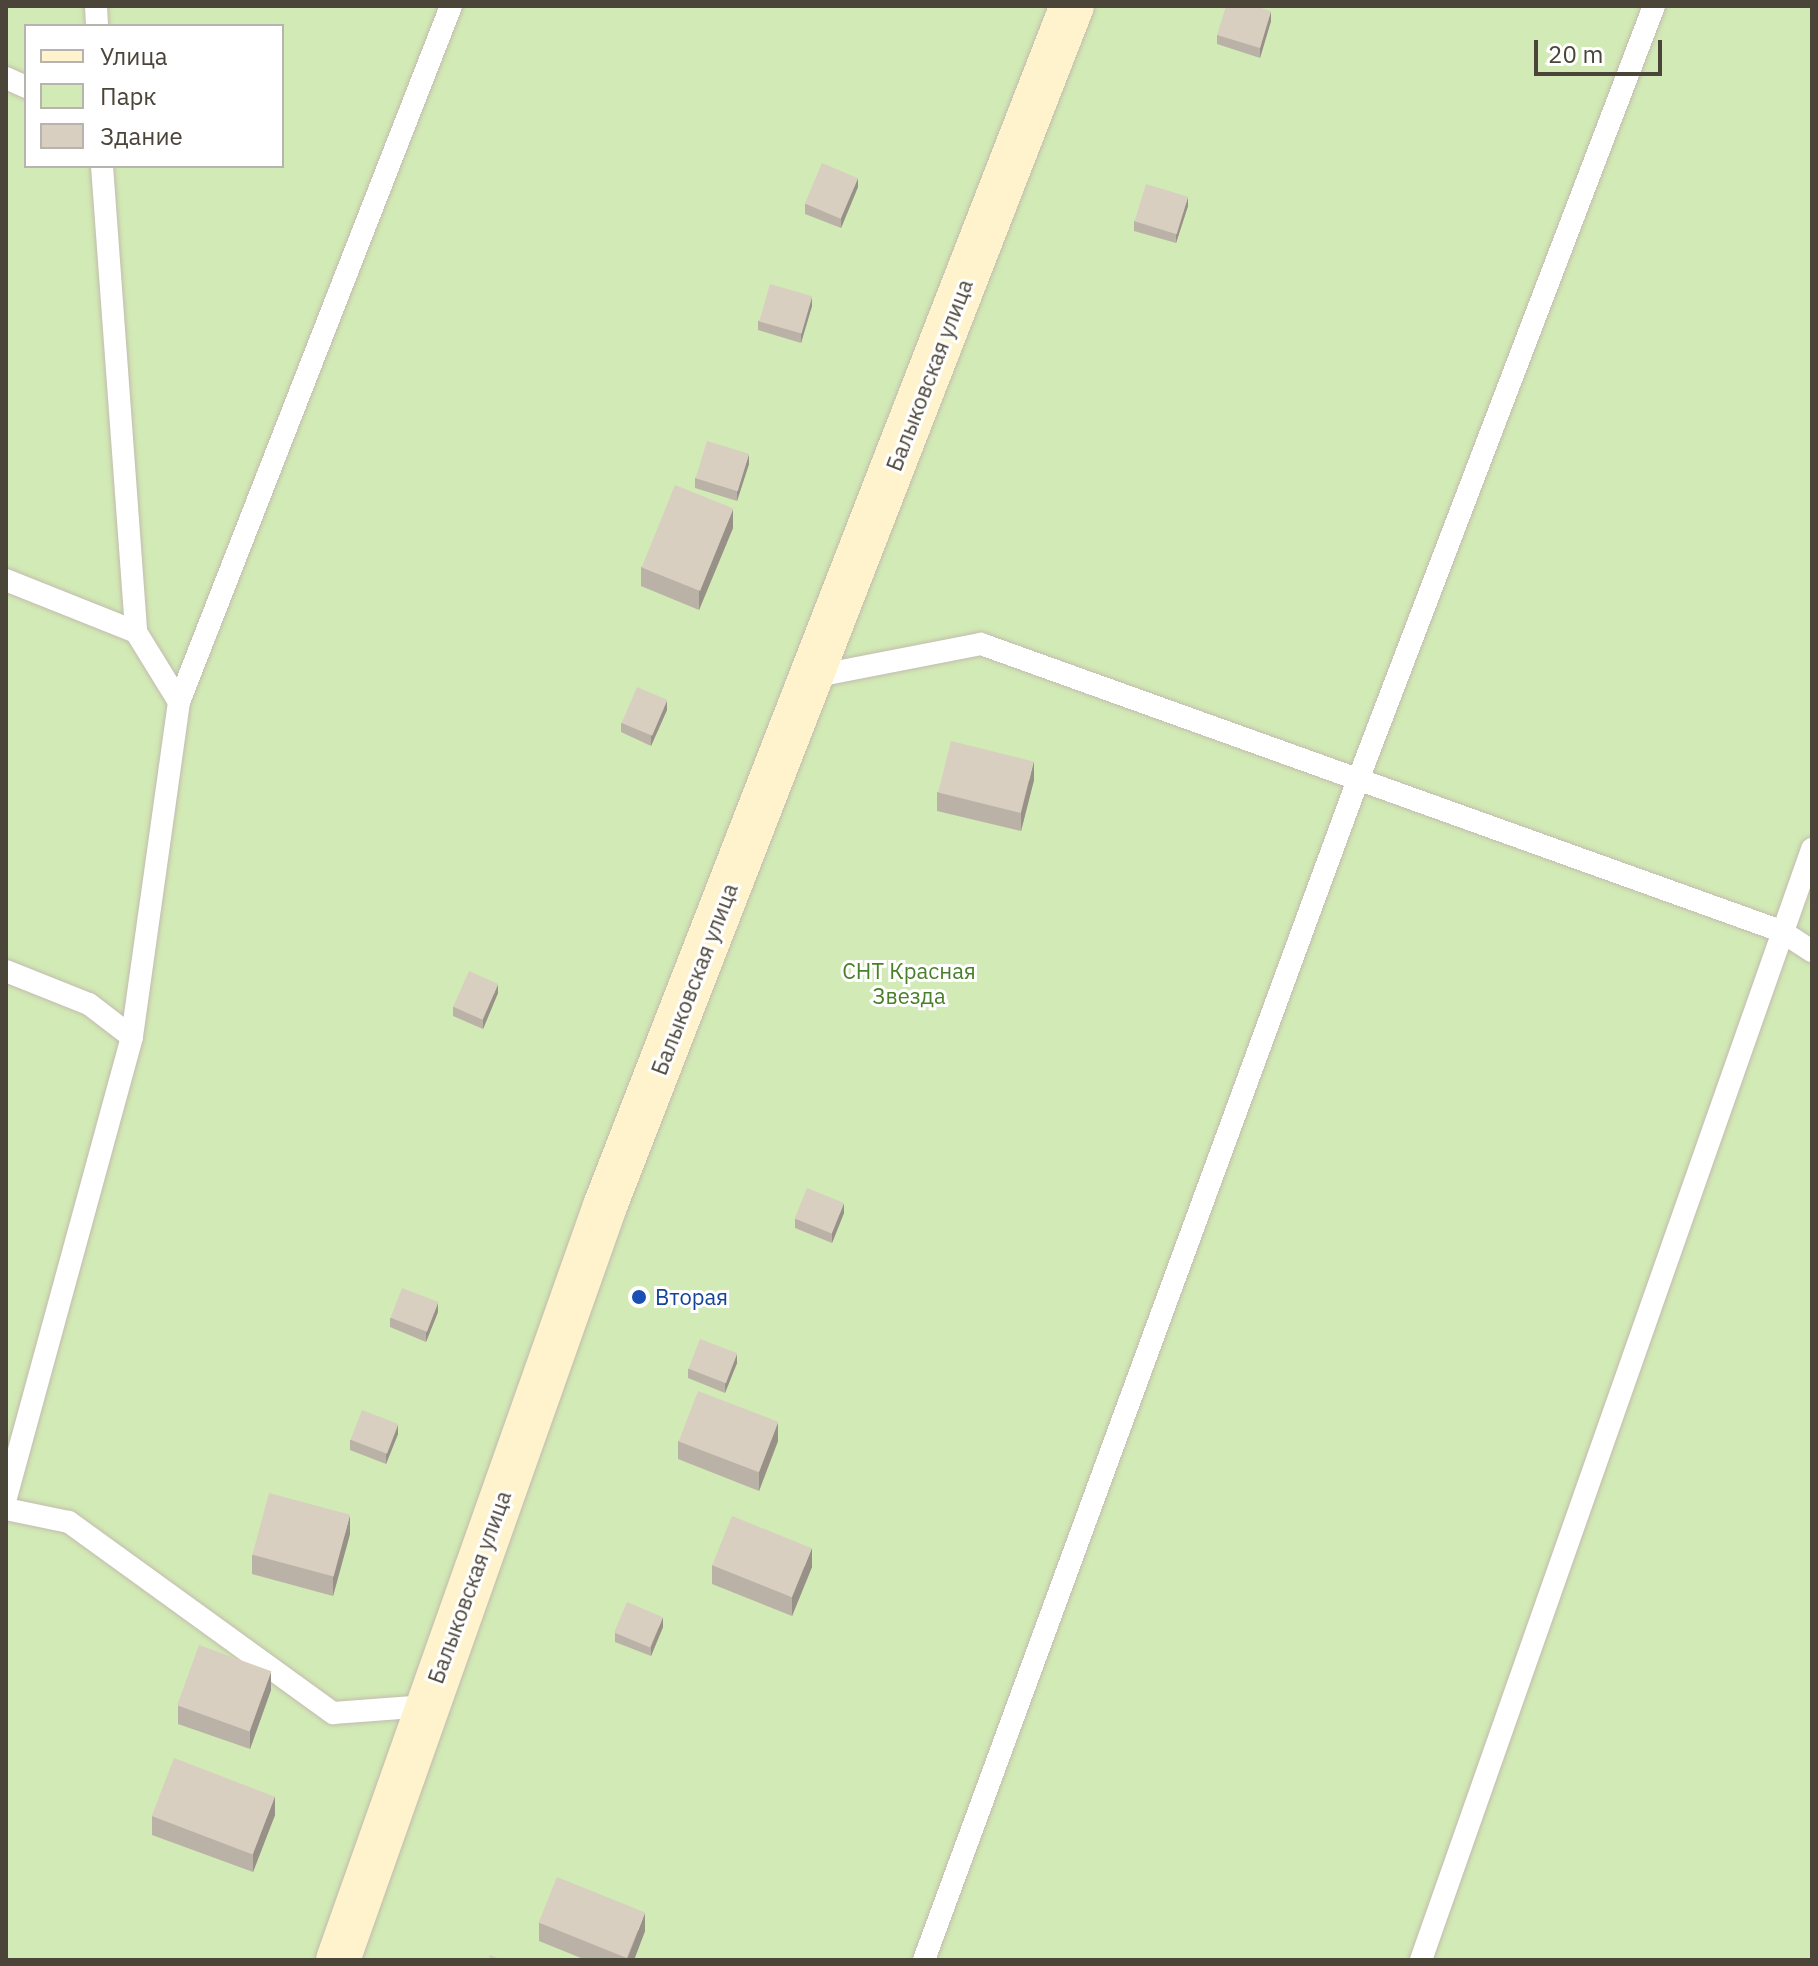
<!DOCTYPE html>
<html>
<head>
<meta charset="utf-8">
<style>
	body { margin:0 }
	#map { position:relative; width:1818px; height:1966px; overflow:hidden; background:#f6f3ec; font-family:"IBM Plex Sans",sans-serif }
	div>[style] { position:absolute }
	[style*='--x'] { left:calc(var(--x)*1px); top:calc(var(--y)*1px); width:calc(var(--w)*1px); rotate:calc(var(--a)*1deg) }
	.green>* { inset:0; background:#d2eab5 }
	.roads { filter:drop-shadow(0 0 2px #c2bbae) drop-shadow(0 0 2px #c2bbae) }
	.lane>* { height:22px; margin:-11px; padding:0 11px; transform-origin:11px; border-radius:11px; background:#fff }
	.secondary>* { height:44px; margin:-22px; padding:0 22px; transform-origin:22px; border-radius:22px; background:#fff3cd }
	.wall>* { inset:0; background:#bab2a6 }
	.shaded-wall>* { inset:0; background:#979187 }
	.building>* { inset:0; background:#d8cfc1; transform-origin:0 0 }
	.dots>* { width:22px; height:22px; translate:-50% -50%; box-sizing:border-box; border:4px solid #fff; border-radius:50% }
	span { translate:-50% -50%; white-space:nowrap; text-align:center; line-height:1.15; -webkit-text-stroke:6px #fff; paint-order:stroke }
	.street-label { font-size:22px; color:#4b4439 }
	.park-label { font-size:22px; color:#4a7f2a }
	.transit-label { font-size:22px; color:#164399 }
	.left { translate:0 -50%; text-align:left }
	.frame { position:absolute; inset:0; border:8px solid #4b4439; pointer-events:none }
	.legend { position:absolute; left:24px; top:24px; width:260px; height:144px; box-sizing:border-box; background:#fff; border:2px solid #b7b4b0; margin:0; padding:10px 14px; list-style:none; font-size:24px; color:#4b4439 }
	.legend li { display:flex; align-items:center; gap:16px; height:40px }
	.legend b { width:40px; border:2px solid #b7b4b0 }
	.scale { position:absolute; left:1534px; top:40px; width:128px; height:36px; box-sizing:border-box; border:4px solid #4b4439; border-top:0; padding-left:10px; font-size:24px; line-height:28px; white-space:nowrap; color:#4b4439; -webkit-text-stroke:6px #fff; paint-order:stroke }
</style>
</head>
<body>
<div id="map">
	<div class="green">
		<div style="clip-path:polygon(evenodd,6px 6px,1812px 6px,1812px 1960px,6px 1960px,6px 6px,26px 26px,282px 26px,282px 166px,26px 166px,26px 26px)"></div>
	</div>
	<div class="roads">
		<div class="lane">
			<div style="--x:96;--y:6;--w:20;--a:87"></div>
			<div style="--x:6;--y:78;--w:22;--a:24"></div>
			<div style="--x:102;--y:166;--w:467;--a:85.8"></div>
			<div style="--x:6;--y:580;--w:140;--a:21.8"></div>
			<div style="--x:136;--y:632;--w:82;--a:58.4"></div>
			<div style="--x:179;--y:702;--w:338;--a:98"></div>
			<div style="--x:811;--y:677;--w:173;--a:-11"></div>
			<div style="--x:981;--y:644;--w:850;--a:19.74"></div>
			<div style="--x:1781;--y:931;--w:37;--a:33"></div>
			<div style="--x:179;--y:702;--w:747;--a:-68.65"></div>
			<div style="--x:6;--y:971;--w:89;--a:21.7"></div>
			<div style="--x:89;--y:1004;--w:54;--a:37.5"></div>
			<div style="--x:132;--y:1037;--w:477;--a:105.3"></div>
			<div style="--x:6;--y:1509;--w:64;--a:11.7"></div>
			<div style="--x:69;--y:1522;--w:326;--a:35.9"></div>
			<div style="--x:333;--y:1713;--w:94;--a:-4.3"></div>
			<div style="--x:924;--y:1960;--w:1257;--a:-69.81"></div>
			<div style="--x:1358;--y:780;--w:829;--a:-69.07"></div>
			<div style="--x:1421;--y:1960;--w:1178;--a:-70.61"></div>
		</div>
		<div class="secondary">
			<div style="--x:338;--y:1960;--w:800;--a:-70.5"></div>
			<div style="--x:605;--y:1206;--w:1288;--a:-68.74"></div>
		</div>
	</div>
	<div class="wall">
		<div style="clip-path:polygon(1271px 21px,1260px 58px,1217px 44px,1217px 35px)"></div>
		<div style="clip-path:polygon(858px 187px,841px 228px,805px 214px,805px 204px)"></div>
		<div style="clip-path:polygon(1188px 206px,1176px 243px,1134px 231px,1134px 221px)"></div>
		<div style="clip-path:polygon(812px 306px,801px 343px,758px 330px,758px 321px)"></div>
		<div style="clip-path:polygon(749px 464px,737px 501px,695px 488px,695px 478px)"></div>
		<div style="clip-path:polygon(733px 528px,699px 610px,641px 586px,641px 567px)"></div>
		<div style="clip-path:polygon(667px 710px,651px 746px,621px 732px,621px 723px)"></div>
		<div style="clip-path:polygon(1034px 780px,1021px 831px,937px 811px,937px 792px)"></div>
		<div style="clip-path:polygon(498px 993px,483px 1029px,453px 1016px,453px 1007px)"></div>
		<div style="clip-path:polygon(844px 1213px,832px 1243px,795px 1228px,795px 1219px)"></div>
		<div style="clip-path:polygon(438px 1312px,426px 1342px,390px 1327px,390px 1318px)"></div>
		<div style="clip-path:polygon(737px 1363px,725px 1393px,688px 1378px,688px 1369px)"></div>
		<div style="clip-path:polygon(398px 1434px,386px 1464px,350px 1450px,350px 1440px)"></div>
		<div style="clip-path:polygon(678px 1441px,778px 1441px,759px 1491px,678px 1459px)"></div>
		<div style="clip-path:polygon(350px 1534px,333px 1596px,252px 1574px,252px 1555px)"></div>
		<div style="clip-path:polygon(712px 1565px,812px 1567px,792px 1616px,712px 1584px)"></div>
		<div style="clip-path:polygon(663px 1627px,651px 1656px,615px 1642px,615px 1633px)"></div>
		<div style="clip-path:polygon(271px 1690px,250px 1749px,178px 1724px,178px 1705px)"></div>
		<div style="clip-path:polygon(275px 1815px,253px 1872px,152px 1835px,152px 1816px)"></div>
		<div style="clip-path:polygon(539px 1923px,645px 1931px,634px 1960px,586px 1960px,539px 1941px)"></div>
	</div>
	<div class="shaded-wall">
		<div style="clip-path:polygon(1271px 11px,1271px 21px,1260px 58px,1260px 48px)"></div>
		<div style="clip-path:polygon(858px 178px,858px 187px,841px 228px,841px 218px)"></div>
		<div style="clip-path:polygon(1188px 197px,1188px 206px,1176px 243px,1176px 234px)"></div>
		<div style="clip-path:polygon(812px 296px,812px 306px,801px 343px,801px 333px)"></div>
		<div style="clip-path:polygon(749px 454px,749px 464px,737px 501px,737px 491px)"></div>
		<div style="clip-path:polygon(733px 509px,733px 528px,699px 610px,699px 591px)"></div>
		<div style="clip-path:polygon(667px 700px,667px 710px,651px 746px,651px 736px)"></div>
		<div style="clip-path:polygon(1034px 761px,1034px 780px,1021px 831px,1021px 813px)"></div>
		<div style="clip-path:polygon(498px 984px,498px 993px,483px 1029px,483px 1020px)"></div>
		<div style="clip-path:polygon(844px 1203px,844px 1213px,832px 1243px,832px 1233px)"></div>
		<div style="clip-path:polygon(438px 1302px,438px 1312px,426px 1342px,426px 1333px)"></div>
		<div style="clip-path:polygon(737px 1353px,737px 1363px,725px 1393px,725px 1384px)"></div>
		<div style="clip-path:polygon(778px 1422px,778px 1441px,759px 1491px,759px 1472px)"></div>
		<div style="clip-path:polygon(398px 1424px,398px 1434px,386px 1464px,386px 1454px)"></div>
		<div style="clip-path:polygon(350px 1515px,350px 1534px,333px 1596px,333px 1577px)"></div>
		<div style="clip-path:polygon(812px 1548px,812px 1567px,792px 1616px,792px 1597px)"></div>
		<div style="clip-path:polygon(663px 1617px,663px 1627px,651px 1656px,651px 1647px)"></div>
		<div style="clip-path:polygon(271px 1671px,271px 1690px,250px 1749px,250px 1731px)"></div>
		<div style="clip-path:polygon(275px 1796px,275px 1815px,253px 1872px,253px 1854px)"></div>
		<div style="clip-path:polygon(645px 1913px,645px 1931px,634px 1960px,627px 1960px)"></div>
	</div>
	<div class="building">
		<div style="clip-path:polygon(1226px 6px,1254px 6px,1271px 11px,1260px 48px,1217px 35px)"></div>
		<div style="left:822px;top:163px;width:39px;height:44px;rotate:23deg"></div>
		<div style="left:1146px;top:184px;width:44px;height:39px;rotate:17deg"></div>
		<div style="left:770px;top:284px;width:44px;height:39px;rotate:16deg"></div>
		<div style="left:707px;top:441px;width:44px;height:39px;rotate:17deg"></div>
		<div style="left:675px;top:485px;width:63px;height:89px;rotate:22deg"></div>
		<div style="left:637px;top:687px;width:33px;height:39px;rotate:23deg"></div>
		<div style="left:951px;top:741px;width:85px;height:53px;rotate:14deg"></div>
		<div style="left:469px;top:971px;width:32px;height:39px;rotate:24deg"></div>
		<div style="left:807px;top:1188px;width:40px;height:33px;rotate:22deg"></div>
		<div style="left:402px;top:1288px;width:39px;height:32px;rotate:21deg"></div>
		<div style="left:700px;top:1339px;width:40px;height:32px;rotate:21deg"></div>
		<div style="left:698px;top:1391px;width:86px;height:54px;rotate:21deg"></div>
		<div style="left:362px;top:1410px;width:39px;height:32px;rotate:21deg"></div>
		<div style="left:269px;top:1493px;width:84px;height:64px;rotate:15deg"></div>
		<div style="left:732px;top:1516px;width:86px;height:53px;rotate:22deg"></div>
		<div style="left:627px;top:1602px;width:39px;height:33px;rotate:23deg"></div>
		<div style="left:199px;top:1645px;width:77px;height:64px;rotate:20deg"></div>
		<div style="left:174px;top:1758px;width:108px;height:62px;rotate:21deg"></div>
		<div style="left:557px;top:1877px;width:95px;height:49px;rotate:22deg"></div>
		<div style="clip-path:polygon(490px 1955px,503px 1960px,488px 1960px)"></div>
	</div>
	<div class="dots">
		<div style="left:639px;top:1297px;background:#1a4fb4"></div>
	</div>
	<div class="street-label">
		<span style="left:929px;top:375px;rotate:-69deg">Балыковская улица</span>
		<span style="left:694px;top:979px;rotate:-69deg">Балыковская улица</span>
		<span style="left:469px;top:1587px;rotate:-70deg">Балыковская улица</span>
	</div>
	<div class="park-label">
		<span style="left:909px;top:983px">СНТ Красная<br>Звезда</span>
	</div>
	<div class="transit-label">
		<span class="left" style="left:655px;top:1297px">Вторая</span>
	</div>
	<div class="frame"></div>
	<ul class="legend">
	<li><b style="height:10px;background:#fff3cd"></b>Улица</li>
	<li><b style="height:22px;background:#d2eab5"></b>Парк</li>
	<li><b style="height:22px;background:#d8cfc1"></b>Здание</li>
	</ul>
	<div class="scale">20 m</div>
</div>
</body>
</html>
